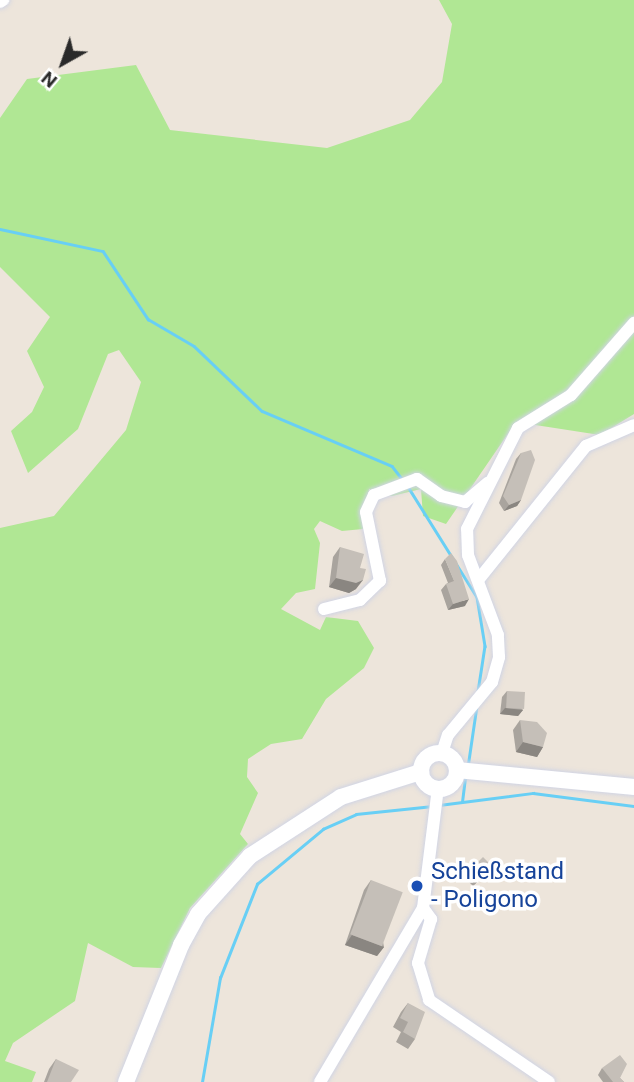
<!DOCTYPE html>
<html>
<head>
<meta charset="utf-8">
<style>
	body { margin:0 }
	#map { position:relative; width:634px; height:1082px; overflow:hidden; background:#ede5db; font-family:Roboto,sans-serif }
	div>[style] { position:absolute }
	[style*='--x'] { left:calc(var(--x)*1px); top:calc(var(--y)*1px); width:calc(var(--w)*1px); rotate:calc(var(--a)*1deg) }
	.green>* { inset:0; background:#b0e794 }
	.stream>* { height:2.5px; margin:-1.25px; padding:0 1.25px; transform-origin:1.25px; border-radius:1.25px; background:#68cff5 }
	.roads { filter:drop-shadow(0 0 2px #d0d4e4) drop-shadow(0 0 2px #d0d4e4) }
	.minor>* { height:12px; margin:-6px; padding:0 6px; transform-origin:6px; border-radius:6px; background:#fff }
	.secondary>* { height:16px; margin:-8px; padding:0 8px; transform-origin:8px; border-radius:8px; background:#fff }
	.secondary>.ring { margin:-8px; padding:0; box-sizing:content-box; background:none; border:16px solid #fff; border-radius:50% }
	.wall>* { inset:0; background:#a9a49e }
	.shaded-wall>* { inset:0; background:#8a8681 }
	.building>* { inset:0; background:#c5bfb8; transform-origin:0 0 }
	.dots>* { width:19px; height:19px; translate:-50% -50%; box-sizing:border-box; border:4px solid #fff; border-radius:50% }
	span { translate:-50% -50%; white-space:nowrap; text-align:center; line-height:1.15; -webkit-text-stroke:7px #fff; paint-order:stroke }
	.transit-label { font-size:24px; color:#164399 }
	.left { translate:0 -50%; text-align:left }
	.north { position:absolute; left:28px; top:28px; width:70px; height:70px; -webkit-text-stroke:5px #fff; paint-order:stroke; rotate:220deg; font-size:19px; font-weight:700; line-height:28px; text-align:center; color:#2a2a2a }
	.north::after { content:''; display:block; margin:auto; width:24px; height:32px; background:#2a2a2a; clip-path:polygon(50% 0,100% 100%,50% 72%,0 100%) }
</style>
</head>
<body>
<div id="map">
	<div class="green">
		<div style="clip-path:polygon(439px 0,634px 0,634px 414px,600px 435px,516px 422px,446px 524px,423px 516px,421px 489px,392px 496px,369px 489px,363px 529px,342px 531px,320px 521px,314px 529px,320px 543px,315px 589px,296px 593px,281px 609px,320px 630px,326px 617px,358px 621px,374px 648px,364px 668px,326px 699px,302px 739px,271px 744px,248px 759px,247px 777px,258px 793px,240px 834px,248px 844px,190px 908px,161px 968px,133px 967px,88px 943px,75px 1001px,13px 1043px,5px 1061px,36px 1072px,32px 1082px,0 1082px,0 528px,54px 516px,126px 430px,141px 382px,119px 350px,108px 354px,78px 429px,28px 473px,11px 431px,32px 412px,44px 387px,27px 351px,50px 317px,0 267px,0 118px,27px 79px,136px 65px,170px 130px,327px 148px,410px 120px,442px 82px,452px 24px)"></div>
	</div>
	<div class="stream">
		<div style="--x:0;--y:229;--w:105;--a:12.1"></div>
		<div style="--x:103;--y:251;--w:82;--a:56.5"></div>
		<div style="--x:148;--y:319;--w:53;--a:30.4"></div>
		<div style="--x:194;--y:346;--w:94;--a:43.7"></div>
		<div style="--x:262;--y:411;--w:141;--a:22.9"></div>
		<div style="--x:392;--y:466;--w:18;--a:52"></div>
		<div style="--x:407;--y:485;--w:132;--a:58"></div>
		<div style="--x:477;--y:597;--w:50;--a:80.7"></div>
		<div style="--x:485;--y:646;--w:47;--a:98.7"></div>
		<div style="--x:468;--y:764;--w:56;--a:-81.7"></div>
		<div style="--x:462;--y:802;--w:24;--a:-83"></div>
		<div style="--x:439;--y:805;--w:95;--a:-7.3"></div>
		<div style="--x:533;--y:793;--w:102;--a:7.3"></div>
		<div style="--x:202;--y:1082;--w:106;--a:-80.2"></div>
		<div style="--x:220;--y:978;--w:101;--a:-68.5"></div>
		<div style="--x:257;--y:884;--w:86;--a:-39.8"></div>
		<div style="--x:323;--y:829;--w:36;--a:-24"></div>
		<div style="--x:356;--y:814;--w:77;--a:-5.9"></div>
	</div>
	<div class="roads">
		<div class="minor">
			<div style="--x:0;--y:2;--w:4;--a:-34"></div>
			<div style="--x:479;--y:579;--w:171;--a:-51.2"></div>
			<div style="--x:586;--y:446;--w:52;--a:-23.6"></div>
			<div style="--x:324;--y:609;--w:37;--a:-14"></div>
			<div style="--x:360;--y:600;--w:28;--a:-44"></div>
			<div style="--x:380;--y:581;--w:70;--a:-101.5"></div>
			<div style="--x:366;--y:512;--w:19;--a:-65"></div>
			<div style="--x:374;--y:495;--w:46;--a:-20.4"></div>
			<div style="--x:417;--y:479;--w:29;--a:35"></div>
			<div style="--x:441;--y:496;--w:25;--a:14"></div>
			<div style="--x:465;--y:502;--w:30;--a:-40"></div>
			<div style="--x:442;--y:753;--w:19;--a:-72"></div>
			<div style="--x:448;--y:735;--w:69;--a:-50.3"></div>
			<div style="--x:492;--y:682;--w:26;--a:-74"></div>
			<div style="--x:499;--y:657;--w:22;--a:-93"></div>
			<div style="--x:498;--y:635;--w:85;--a:-110.6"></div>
			<div style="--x:468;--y:555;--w:26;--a:-92"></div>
			<div style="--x:467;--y:529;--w:113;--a:-63.2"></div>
			<div style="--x:518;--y:428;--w:62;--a:-31.9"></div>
			<div style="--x:571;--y:395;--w:96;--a:-48.8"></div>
			<div style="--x:423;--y:908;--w:14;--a:54"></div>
			<div style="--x:431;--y:919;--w:46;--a:106.5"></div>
			<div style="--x:418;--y:963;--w:39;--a:73"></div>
			<div style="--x:429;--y:1000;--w:145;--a:34.3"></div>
			<div style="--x:320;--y:1082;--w:202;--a:-59.4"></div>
			<div style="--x:423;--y:908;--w:121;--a:-82.9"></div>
		</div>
		<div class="secondary">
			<div class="ring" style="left:421px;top:753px;width:20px;height:20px"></div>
			<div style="--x:457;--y:770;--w:178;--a:5.5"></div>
			<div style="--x:126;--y:1082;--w:148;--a:-68.1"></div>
			<div style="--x:181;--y:945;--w:35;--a:-61"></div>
			<div style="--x:198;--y:914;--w:78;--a:-48.1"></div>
			<div style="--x:250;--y:856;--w:108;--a:-33"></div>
			<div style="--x:341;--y:797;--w:84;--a:-17.4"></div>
		</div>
	</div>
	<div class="wall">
		<div style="clip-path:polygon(521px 453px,521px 500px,517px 506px,504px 511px,499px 503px,516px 459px)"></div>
		<div style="clip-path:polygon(340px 547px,360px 568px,356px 589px,349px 593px,329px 587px,333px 557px)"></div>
		<div style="clip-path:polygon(445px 559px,465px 606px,448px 610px,441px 590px,446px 584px,448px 583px,441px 565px)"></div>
		<div style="clip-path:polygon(507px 691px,523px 710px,518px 716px,500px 714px,502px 697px)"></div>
		<div style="clip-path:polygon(520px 720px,543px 747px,537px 757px,516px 752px,513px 730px)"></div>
		<div style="clip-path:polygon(492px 866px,487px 872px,473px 886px,464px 877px,469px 871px)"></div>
		<div style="clip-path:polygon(371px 880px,384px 947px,377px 956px,345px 945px,364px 890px)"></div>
		<div style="clip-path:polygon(408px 1003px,415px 1039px,408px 1049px,396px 1042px,401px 1032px,393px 1027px,401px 1012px)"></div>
		<div style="clip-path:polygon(56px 1059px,71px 1082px,44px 1082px,49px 1069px)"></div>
		<div style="clip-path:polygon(602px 1068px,620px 1078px,624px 1082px,603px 1082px,598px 1075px)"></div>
	</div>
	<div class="shaded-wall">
		<div style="clip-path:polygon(521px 500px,517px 506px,504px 511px,509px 505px)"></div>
		<div style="clip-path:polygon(336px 578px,363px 580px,356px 589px,349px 593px,329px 587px)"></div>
		<div style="clip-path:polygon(469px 599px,465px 606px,448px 610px,453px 604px)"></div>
		<div style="clip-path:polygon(505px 708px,523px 710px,518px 716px,500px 714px)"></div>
		<div style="clip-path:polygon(523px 742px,543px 747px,537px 757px,516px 752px)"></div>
		<div style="clip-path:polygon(492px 866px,487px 872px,473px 886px,478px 880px)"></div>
		<div style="clip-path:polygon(352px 935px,384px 947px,377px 956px,345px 945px)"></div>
	</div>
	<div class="building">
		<div style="clip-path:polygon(531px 450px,535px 460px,521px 500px,509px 505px,503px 496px,521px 453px)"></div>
		<div style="clip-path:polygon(340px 547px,364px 554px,360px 568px,366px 569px,363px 580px,356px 583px,336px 578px)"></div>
		<div style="clip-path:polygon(451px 553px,457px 561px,469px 599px,453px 604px,446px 584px,454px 581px,445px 559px)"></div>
		<div style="left:507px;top:691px;width:18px;height:17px;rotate:3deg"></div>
		<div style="clip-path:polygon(520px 720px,537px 722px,547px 733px,543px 747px,523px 742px)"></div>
		<div style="left:483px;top:857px;width:13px;height:20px;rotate:45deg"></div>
		<div style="left:371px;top:880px;width:34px;height:58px;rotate:21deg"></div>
		<div style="clip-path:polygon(408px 1003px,425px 1012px,415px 1039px,403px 1032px,408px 1022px,400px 1018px)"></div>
		<div style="clip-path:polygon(620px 1055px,627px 1064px,620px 1078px,624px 1082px,613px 1082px,602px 1068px)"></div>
		<div style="clip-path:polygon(56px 1059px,79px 1070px,71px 1082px,47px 1082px)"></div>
	</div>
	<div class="dots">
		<div style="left:417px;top:886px;background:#1a4fb4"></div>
	</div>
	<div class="transit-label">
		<span class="left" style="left:431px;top:886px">Schießstand<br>- Poligono</span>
	</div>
	<div class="north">N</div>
</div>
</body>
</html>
